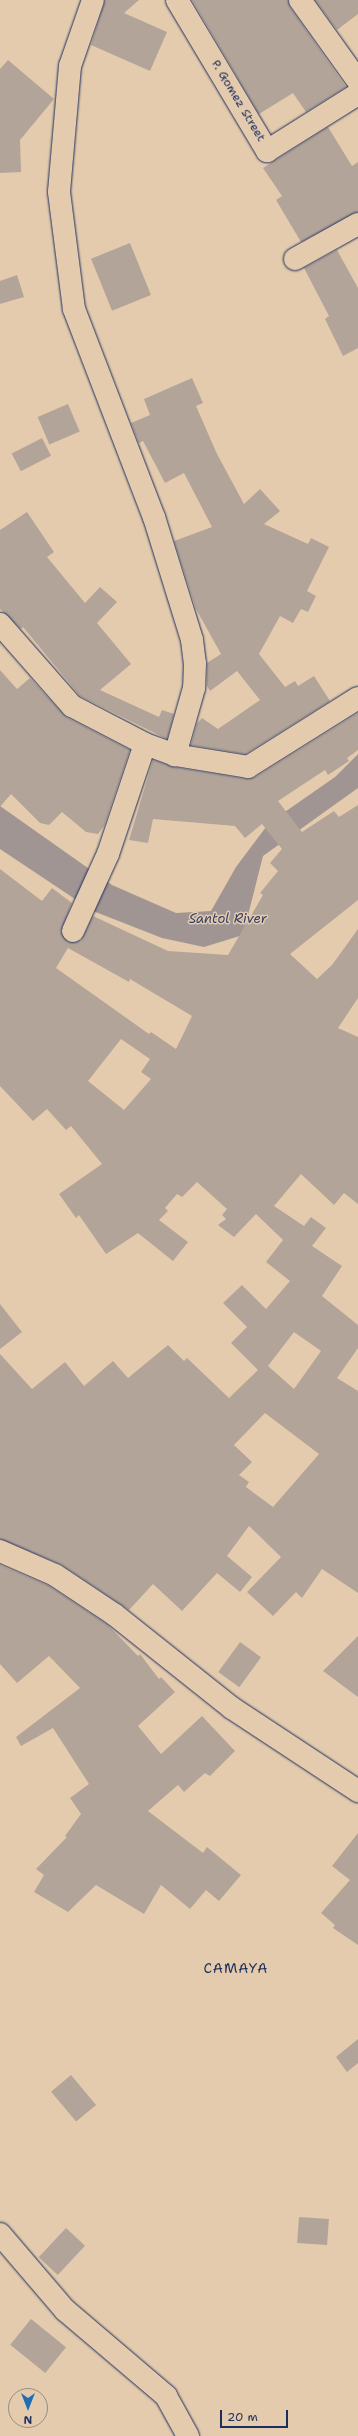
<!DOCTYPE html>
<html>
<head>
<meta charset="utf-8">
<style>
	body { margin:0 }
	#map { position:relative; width:358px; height:2436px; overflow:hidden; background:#e5cbad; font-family:"Shantell Sans",sans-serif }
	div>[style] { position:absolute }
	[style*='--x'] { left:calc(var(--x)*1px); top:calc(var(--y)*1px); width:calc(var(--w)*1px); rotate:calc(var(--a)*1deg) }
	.water>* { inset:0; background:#a09592 }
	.building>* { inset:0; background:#b3a499; transform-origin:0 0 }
	.roads { filter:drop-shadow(0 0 1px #1b2f5e) drop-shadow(0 0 1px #1b2f5e) }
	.minor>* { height:22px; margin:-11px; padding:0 11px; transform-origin:11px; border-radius:11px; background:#e5cbad }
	span { translate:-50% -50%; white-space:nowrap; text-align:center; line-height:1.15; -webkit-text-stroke:3px #e5cbad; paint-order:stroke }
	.street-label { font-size:12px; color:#1b2f5e }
	.water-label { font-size:13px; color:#2f3e66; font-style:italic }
	.quarter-label { font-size:14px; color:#1b2f5e; letter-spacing:1px }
	.north { position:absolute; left:8px; top:2388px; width:40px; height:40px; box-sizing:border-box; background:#e5cbad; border:1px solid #948d8d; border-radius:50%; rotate:180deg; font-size:11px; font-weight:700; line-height:16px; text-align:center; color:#1b2f5e }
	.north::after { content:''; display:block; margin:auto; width:14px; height:18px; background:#1f6fb2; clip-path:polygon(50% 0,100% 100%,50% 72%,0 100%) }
	.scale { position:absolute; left:220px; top:2410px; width:68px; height:18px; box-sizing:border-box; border:2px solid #1b2f5e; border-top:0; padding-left:5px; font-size:12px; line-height:14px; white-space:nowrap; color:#1b2f5e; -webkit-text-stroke:3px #e5cbad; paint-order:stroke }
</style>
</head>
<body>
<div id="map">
	<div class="water">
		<div style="clip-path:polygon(358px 754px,358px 788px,263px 856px,243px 935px,204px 947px,162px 938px,93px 911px,0 849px,0 806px,112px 885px,176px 913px,211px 911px,236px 867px,269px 823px,335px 777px)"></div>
	</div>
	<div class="building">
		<div style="clip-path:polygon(105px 0,139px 0,124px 13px,167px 32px,150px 71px,91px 45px)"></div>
		<div style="clip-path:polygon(192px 0,288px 0,290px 7px,346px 87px,306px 112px,293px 93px,259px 114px)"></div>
		<div style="clip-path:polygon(315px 0,358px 0,358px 14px,337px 30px)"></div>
		<div style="clip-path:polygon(8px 60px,54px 99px,20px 140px,21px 172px,0 173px,0 69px)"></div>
		<div style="clip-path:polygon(328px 127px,352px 166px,358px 162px,358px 212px,301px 242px,276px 200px,282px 196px,263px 168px)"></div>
		<div style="left:130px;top:243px;width:56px;height:42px;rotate:68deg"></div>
		<div style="clip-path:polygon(337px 250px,358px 288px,358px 348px,343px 356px,325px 319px,329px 316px,304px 268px)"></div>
		<div style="clip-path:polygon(17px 275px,24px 297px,0 304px,0 281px)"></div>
		<div style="clip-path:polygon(192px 378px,203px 403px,196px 406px,217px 454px,244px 504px,260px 489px,280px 511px,264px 524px,308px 544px,311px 538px,329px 547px,307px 591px,316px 596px,308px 612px,301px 609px,293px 623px,280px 616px,259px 654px,285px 687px,295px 681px,298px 686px,314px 676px,330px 701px,245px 754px,191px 745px,197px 723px,202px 718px,218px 729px,260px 700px,237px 671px,210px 691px,207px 686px,207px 663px,221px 654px,196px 609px,174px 541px,212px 527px,184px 473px,165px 483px,143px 441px,139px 443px,131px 423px,150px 415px,144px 399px)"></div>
		<div style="left:68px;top:404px;width:30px;height:33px;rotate:67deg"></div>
		<div style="left:42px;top:438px;width:20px;height:34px;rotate:63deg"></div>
		<div style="clip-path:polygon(27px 512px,54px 552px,47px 557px,85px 603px,100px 587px,117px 602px,97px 623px,131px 664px,100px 690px,159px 717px,162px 710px,174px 714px,167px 739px,80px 696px,23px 627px,21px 629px,0 609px,0 530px)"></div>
		<div style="clip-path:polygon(0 670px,17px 689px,30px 678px,66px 717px,130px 750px,104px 826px,98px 834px,86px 832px,62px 812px,49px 825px,40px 823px,11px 794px,0 807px)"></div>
		<div style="clip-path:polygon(evenodd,358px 713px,358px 750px,347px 758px,349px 761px,328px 775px,325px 770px,278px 801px,302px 832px,334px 811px,339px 817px,358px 805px,358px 900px,290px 954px,317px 979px,332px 965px,358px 929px,358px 998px,338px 1028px,358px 1037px,358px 1204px,344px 1193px,334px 1205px,301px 1174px,274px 1206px,304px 1226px,311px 1217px,326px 1228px,312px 1246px,342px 1266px,322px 1296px,358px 1325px,358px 1348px,337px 1378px,358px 1391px,358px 1593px,322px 1569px,302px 1598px,296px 1592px,273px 1616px,247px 1592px,281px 1557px,249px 1526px,227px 1556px,252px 1577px,240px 1592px,217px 1573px,182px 1611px,153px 1584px,129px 1610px,62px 1565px,0 1539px,0 1354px,32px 1389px,65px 1362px,84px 1386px,113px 1361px,128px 1378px,168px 1345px,184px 1361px,187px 1358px,229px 1398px,258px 1370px,231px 1343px,247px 1327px,223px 1303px,242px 1285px,266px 1309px,290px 1281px,266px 1262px,283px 1240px,256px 1214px,234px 1237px,218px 1225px,226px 1219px,222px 1215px,227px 1209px,197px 1182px,182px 1197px,177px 1194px,165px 1208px,168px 1211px,159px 1220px,188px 1242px,173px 1261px,138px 1233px,106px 1254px,79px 1215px,76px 1218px,59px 1194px,102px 1164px,71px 1126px,66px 1130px,47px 1109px,33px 1121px,0 1086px,0 869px,42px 901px,52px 888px,72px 903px,61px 932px,68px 942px,81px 941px,93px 916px,168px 951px,228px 955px,263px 895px,260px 893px,278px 871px,270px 863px,282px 849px,262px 824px,245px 838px,235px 826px,153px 819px,148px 843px,129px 840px,153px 760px,173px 767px,246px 779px,254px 778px,358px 713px,68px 948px,129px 982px,130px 979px,192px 1016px,176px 1049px,151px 1032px,149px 1034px,56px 968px,68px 948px,358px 713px,121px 1039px,150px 1059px,141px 1072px,151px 1079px,124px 1110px,88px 1081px,121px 1039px,358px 713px,294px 1332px,321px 1351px,294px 1389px,268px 1366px,294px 1332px,358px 713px,265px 1413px,319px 1454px,273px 1507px,246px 1487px,249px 1482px,239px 1475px,252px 1462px,234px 1445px,265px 1413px)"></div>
		<div style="clip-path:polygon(0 1304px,22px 1332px,0 1349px)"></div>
		<div style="clip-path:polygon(0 1565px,49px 1586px,108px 1625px,138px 1656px,140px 1654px,159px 1679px,161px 1677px,175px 1692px,138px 1726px,161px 1754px,202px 1716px,235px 1751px,210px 1776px,205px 1773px,184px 1792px,178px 1785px,148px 1811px,203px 1853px,207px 1847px,241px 1875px,219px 1901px,206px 1890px,190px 1909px,161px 1885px,144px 1914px,96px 1885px,68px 1912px,34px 1892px,44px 1875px,36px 1869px,67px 1837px,65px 1836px,81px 1814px,70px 1798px,89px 1784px,53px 1728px,21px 1746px,16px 1737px,80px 1688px,49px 1656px,17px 1683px,0 1664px)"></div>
		<div style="clip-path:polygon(358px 1636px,358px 1697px,323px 1671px)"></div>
		<div style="left:240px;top:1642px;width:26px;height:37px;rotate:36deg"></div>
		<div style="clip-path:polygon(358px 1833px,358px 1945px,333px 1928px,335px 1925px,321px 1913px,350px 1880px,332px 1866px)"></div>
		<div style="clip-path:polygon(358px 2039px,358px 2063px,347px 2072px,336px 2057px)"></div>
		<div style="left:71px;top:2075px;width:39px;height:26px;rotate:50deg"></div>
		<div style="left:299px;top:2217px;width:30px;height:26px;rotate:4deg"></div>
		<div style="left:66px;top:2228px;width:26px;height:40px;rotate:43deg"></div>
		<div style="left:31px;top:2319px;width:45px;height:33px;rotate:39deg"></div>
	</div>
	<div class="roads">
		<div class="minor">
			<div style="--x:93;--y:0;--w:70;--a:109.2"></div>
			<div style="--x:70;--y:66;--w:126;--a:95"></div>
			<div style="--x:59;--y:192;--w:118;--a:82.7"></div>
			<div style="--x:74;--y:309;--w:223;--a:69"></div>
			<div style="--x:154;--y:517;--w:129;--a:72.8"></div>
			<div style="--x:192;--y:640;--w:23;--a:83"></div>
			<div style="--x:195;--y:663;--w:25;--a:92"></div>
			<div style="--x:194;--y:688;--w:70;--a:105.8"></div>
			<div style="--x:177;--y:0;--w:176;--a:59.2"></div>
			<div style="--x:267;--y:151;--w:107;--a:-32.1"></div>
			<div style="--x:300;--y:0;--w:100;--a:54.4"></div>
			<div style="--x:295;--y:259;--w:72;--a:-29.1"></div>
			<div style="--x:0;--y:624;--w:109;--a:48.7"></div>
			<div style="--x:72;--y:706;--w:82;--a:27.5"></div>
			<div style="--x:145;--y:744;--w:32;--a:20"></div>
			<div style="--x:175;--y:755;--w:74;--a:9.3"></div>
			<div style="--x:248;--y:767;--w:130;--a:-32.1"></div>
			<div style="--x:73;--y:931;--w:85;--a:-65.6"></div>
			<div style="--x:108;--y:854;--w:116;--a:-71.4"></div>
			<div style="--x:0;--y:1551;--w:60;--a:23.6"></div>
			<div style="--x:55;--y:1575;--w:72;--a:33.7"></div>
			<div style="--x:115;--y:1615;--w:149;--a:38.5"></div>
			<div style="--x:232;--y:1708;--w:151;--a:33.4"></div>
			<div style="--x:0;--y:2234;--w:100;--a:49.5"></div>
			<div style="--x:65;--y:2310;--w:133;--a:40.4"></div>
			<div style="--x:166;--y:2396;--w:46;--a:61.2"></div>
		</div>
	</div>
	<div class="street-label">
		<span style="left:238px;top:101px;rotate:59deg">P. Gomez Street</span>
	</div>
	<div class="water-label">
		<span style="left:228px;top:919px">Santol River</span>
	</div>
	<div class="quarter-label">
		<span style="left:236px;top:1968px">CAMAYA</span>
	</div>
	<div class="north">N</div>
	<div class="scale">20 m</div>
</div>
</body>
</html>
